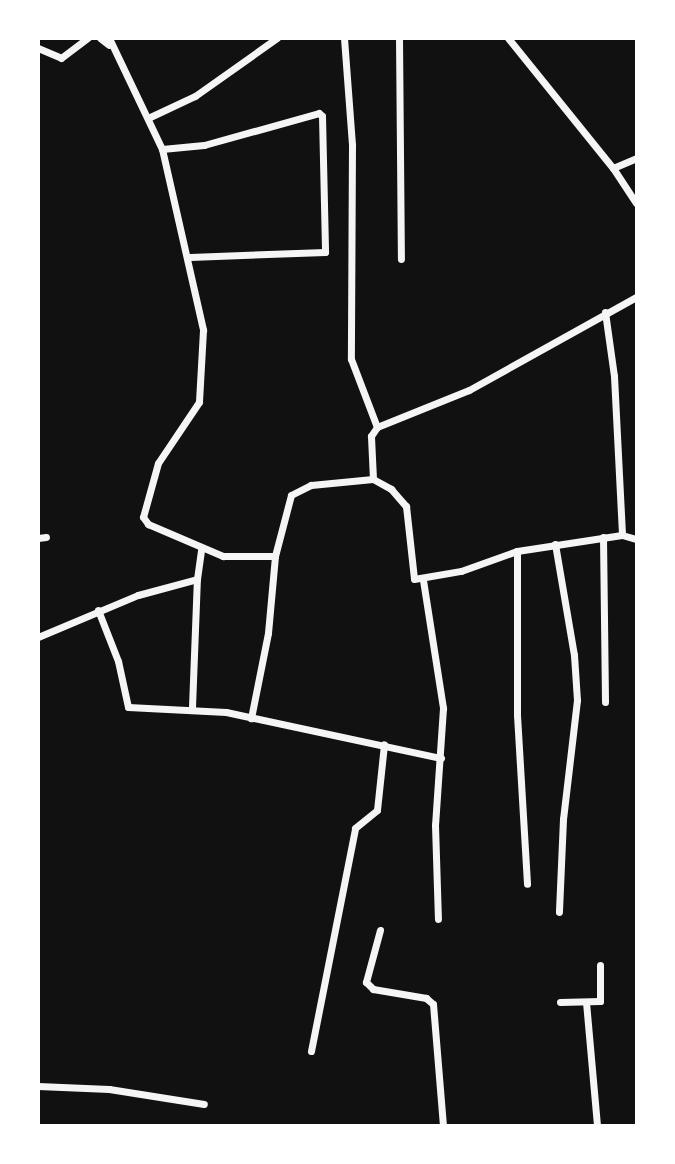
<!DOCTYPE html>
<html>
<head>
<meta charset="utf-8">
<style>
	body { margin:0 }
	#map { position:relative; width:675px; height:1164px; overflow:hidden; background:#111; font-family:"Public Sans",sans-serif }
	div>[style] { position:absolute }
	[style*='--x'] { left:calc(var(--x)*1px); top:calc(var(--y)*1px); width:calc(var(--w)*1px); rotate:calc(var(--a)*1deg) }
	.minor>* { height:7px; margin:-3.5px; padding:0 3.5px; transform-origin:3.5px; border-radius:3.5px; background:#f5f5f5 }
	span { translate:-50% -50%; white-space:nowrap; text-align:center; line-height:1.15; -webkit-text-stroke:5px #fff; paint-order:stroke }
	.frame { position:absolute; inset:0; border:40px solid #fff; pointer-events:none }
</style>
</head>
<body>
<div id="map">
	<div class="minor">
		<div style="--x:100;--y:38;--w:11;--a:38"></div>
		<div style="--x:109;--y:38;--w:123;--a:64.5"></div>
		<div style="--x:162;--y:149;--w:186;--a:77.2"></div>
		<div style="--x:203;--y:330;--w:72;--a:93.2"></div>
		<div style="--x:199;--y:402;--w:73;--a:123.9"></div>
		<div style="--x:158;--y:463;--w:56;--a:105.5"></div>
		<div style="--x:143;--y:517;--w:9;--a:54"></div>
		<div style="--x:148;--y:524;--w:82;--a:23.1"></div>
		<div style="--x:223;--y:556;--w:52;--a:0"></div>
		<div style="--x:275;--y:556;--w:77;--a:95.2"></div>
		<div style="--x:268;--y:633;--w:87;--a:101.3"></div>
		<div style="--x:344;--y:38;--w:107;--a:85.7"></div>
		<div style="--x:352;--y:145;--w:214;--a:90.3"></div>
		<div style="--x:351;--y:359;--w:73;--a:69.1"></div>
		<div style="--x:399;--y:38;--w:221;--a:89.5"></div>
		<div style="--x:508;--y:38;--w:167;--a:51.1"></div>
		<div style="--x:613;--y:168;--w:42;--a:56.7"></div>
		<div style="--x:38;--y:48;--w:25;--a:23"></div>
		<div style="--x:61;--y:58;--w:34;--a:-37"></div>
		<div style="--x:148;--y:118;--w:52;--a:-25.1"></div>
		<div style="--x:195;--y:96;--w:100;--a:-35.3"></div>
		<div style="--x:162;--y:149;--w:42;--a:-5.4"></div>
		<div style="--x:204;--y:145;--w:119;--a:-15.5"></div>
		<div style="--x:319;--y:113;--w:4;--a:45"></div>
		<div style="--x:322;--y:116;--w:136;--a:88.7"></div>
		<div style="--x:325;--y:252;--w:135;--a:177.9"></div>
		<div style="--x:613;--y:168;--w:25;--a:-23"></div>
		<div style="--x:605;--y:312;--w:65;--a:82"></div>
		<div style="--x:614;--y:376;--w:159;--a:87.1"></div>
		<div style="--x:622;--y:535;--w:15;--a:16"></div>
		<div style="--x:373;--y:479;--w:21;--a:29"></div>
		<div style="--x:391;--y:489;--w:23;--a:49"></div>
		<div style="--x:406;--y:506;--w:73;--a:83.7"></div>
		<div style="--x:414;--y:579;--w:48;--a:-9.7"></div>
		<div style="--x:461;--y:571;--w:59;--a:-19.7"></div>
		<div style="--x:517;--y:551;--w:164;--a:90"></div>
		<div style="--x:517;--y:715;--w:169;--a:86.6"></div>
		<div style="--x:603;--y:537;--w:165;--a:89.3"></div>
		<div style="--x:38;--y:538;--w:8;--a:-7"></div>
		<div style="--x:555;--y:544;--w:113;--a:80.3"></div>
		<div style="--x:574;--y:655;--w:45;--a:86.2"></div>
		<div style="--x:577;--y:700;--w:120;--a:96.7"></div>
		<div style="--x:563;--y:819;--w:93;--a:92.5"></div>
		<div style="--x:517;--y:551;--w:106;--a:-8.7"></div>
		<div style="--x:275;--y:556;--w:63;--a:-75.3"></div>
		<div style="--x:291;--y:495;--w:22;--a:-27"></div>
		<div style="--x:311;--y:485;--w:62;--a:-5.5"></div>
		<div style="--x:373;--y:479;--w:43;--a:-92.7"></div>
		<div style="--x:371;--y:436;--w:11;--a:-56"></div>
		<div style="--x:377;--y:427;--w:99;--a:-21.9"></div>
		<div style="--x:469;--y:390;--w:191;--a:-29.1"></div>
		<div style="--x:423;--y:580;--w:130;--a:81.1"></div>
		<div style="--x:443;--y:708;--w:117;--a:93.9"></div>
		<div style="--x:435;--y:825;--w:94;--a:88.2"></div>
		<div style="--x:98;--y:610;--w:55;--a:68.6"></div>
		<div style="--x:118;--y:661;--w:47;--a:77.7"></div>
		<div style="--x:128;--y:707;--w:98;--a:2.9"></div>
		<div style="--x:226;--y:712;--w:220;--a:12.1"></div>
		<div style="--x:38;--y:637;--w:108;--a:-22.8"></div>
		<div style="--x:138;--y:595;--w:61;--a:-15.2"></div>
		<div style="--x:197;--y:579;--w:30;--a:-82"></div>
		<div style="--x:192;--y:707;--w:128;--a:-87.8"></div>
		<div style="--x:380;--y:930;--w:54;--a:105.1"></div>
		<div style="--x:366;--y:982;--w:10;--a:45"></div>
		<div style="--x:373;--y:989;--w:54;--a:9.6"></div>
		<div style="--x:426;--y:998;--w:9;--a:41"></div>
		<div style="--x:433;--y:1004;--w:122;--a:85.3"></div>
		<div style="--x:560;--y:1002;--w:40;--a:-1.4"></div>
		<div style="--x:600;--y:1001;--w:36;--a:-90"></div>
		<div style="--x:586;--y:1002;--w:124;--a:84.9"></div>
		<div style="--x:311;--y:1051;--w:227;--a:-78.8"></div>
		<div style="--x:355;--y:828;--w:28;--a:-39"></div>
		<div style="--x:377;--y:810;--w:66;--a:-83.9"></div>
		<div style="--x:38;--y:1086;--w:71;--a:2.4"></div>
		<div style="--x:109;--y:1089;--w:96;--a:9"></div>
	</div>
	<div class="frame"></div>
</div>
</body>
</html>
